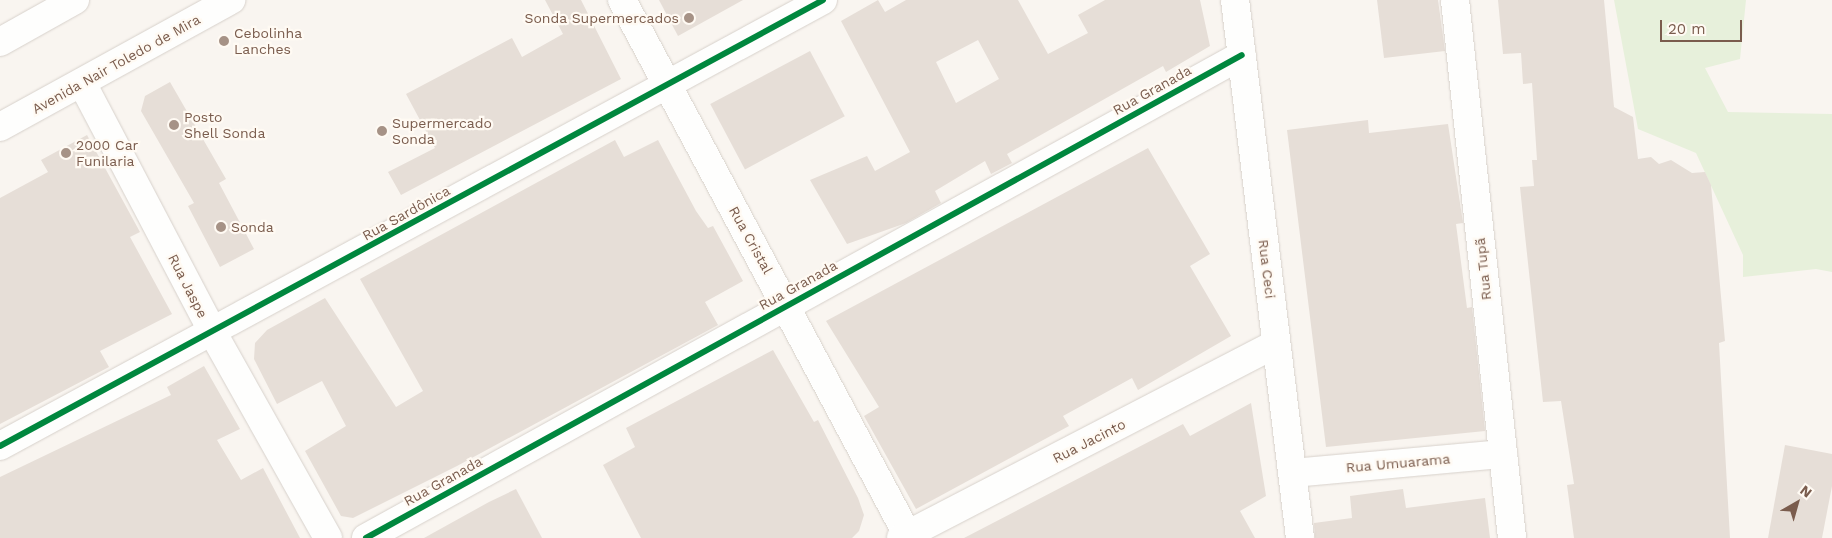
<!DOCTYPE html>
<html>
<head>
<meta charset="utf-8">
<style>
	body { margin:0 }
	#map { position:relative; width:1832px; height:538px; overflow:hidden; background:#f9f5f0; font-family:"Work Sans",sans-serif }
	div>[style] { position:absolute }
	[style*='--x'] { left:calc(var(--x)*1px); top:calc(var(--y)*1px); width:calc(var(--w)*1px); rotate:calc(var(--a)*1deg) }
	.green>* { inset:0; background:#e7f0db }
	.building>* { inset:0; background:#e6ded7; transform-origin:0 0 }
	.roads { filter:drop-shadow(0 0 1px #d7d1cb) drop-shadow(0 0 1px #d7d1cb) }
	.minor>* { height:28px; margin:-14px; padding:0 14px; transform-origin:14px; border-radius:14px; background:#fefefd }
	.secondary>* { height:28px; margin:-14px; padding:0 14px; transform-origin:14px; border-radius:14px; background:#fefefd }
	.cycleway>* { height:6px; margin:-3px; padding:0 3px; transform-origin:3px; border-radius:3px; background:#00873e }
	.dots>* { width:14px; height:14px; translate:-50% -50%; box-sizing:border-box; border:2px solid #fffaf3; border-radius:50% }
	span { translate:-50% -50%; white-space:nowrap; text-align:center; line-height:1.15; -webkit-text-stroke:4.5px #fffaf3; paint-order:stroke }
	.poi-label { font-size:14px; color:#7a5c4d }
	.right { translate:-100% -50%; text-align:right }
	.left { translate:0 -50%; text-align:left }
	.street-label { font-size:14px; color:#7a5c4d }
	.north { position:absolute; left:1772px; top:478px; width:50px; height:50px; -webkit-text-stroke:4px #fffaf3; paint-order:stroke; rotate:38deg; font-size:14px; font-weight:700; line-height:20px; text-align:center; color:#7a5c4d }
	.north::after { content:''; display:block; margin:auto; width:18px; height:22px; background:#7a5c4d; clip-path:polygon(50% 0,100% 100%,50% 72%,0 100%) }
	.scale { position:absolute; left:1660px; top:20px; width:82px; height:22px; box-sizing:border-box; border:2px solid #7a5c4d; border-top:0; padding-left:6px; font-size:15px; line-height:18px; white-space:nowrap; color:#7a5c4d; -webkit-text-stroke:4px #fffaf3; paint-order:stroke }
</style>
</head>
<body>
<div id="map">
	<div class="green">
		<div style="clip-path:polygon(1614px 0,1746px 0,1740px 59px,1705px 68px,1728px 112px,1832px 114px,1832px 272px,1816px 269px,1743px 277px,1743px 255px,1696px 153px,1638px 129px)"></div>
	</div>
	<div class="building">
		<div style="clip-path:polygon(545px 0,581px 0,621px 79px,401px 195px,388px 172px,435px 148px,406px 94px,512px 38px,522px 57px,563px 34px)"></div>
		<div style="clip-path:polygon(659px 0,743px 0,678px 36px)"></div>
		<div style="clip-path:polygon(evenodd,878px 0,885px 12px,906px 0,1018px 0,1048px 54px,1088px 33px,1078px 15px,1105px 0,1200px 0,1210px 46px,1166px 72px,1163px 66px,1007px 154px,1012px 163px,991px 174px,985px 161px,935px 191px,941px 203px,906px 223px,847px 244px,810px 180px,867px 156px,875px 171px,910px 152px,841px 21px,878px 0,978px 40px,999px 79px,956px 103px,936px 62px,978px 40px)"></div>
		<div style="clip-path:polygon(1377px 0,1438px 0,1445px 51px,1384px 58px)"></div>
		<div style="clip-path:polygon(1498px 0,1604px 0,1614px 107px,1633px 117px,1638px 159px,1651px 157px,1659px 164px,1671px 160px,1692px 173px,1705px 172px,1711px 185px,1725px 341px,1719px 343px,1730px 538px,1574px 538px,1567px 485px,1574px 484px,1561px 401px,1543px 402px,1524px 226px,1520px 187px,1534px 186px,1532px 160px,1537px 160px,1532px 83px,1523px 84px,1521px 53px,1503px 54px)"></div>
		<div style="left:810px;top:51px;width:74px;height:113px;rotate:62deg"></div>
		<div style="clip-path:polygon(170px 82px,226px 179px,219px 183px,254px 249px,220px 267px,188px 206px,194px 203px,141px 111px,145px 96px)"></div>
		<div style="clip-path:polygon(1368px 120px,1369px 133px,1448px 124px,1463px 223px,1456px 224px,1467px 308px,1472px 307px,1485px 431px,1326px 447px,1287px 130px)"></div>
		<div style="clip-path:polygon(87px 135px,140px 232px,130px 237px,172px 314px,100px 351px,109px 367px,0 424px,0 198px,48px 172px,41px 160px)"></div>
		<div style="clip-path:polygon(615px 140px,624px 157px,658px 140px,696px 211px,708px 228px,713px 226px,743px 281px,705px 302px,718px 325px,457px 466px,353px 518px,341px 516px,305px 451px,346px 426px,322px 381px,277px 404px,254px 359px,255px 343px,267px 330px,325px 298px,396px 407px,423px 391px,360px 279px)"></div>
		<div style="clip-path:polygon(1148px 148px,1210px 254px,1190px 266px,1231px 336px,1138px 390px,1132px 378px,1063px 416px,1069px 426px,916px 509px,864px 416px,879px 407px,826px 321px)"></div>
		<div style="clip-path:polygon(773px 350px,814px 422px,818px 420px,858px 498px,864px 515px,859px 531px,852px 538px,641px 538px,603px 465px,635px 447px,626px 428px)"></div>
		<div style="clip-path:polygon(204px 366px,240px 429px,217px 440px,241px 480px,263px 468px,300px 538px,0 538px,0 477px,171px 395px,167px 387px)"></div>
		<div style="clip-path:polygon(1251px 403px,1266px 496px,1240px 511px,1255px 538px,964px 538px,1183px 424px,1190px 436px)"></div>
		<div style="clip-path:polygon(1785px 445px,1832px 454px,1832px 486px,1822px 538px,1768px 538px)"></div>
		<div style="clip-path:polygon(516px 489px,542px 538px,424px 538px,489px 502px)"></div>
		<div style="clip-path:polygon(1403px 489px,1406px 508px,1485px 498px,1490px 538px,1315px 538px,1314px 523px,1352px 518px,1350px 496px)"></div>
	</div>
	<div class="roads">
		<div class="minor">
			<div style="--x:622;--y:0;--w:605;--a:61.91"></div>
			<div style="--x:82;--y:83;--w:282;--a:62.3"></div>
			<div style="--x:213;--y:333;--w:235;--a:60.7"></div>
			<div style="--x:0;--y:446;--w:936;--a:-28.45"></div>
			<div style="--x:1293;--y:473;--w:211;--a:-5.2"></div>
			<div style="--x:366;--y:538;--w:1000;--a:-28.87"></div>
			<div style="--x:901;--y:538;--w:422;--a:-27.4"></div>
		</div>
		<div class="secondary">
			<div style="--x:1235;--y:0;--w:542;--a:83.11"></div>
			<div style="--x:1455;--y:0;--w:541;--a:83.95"></div>
			<div style="--x:0;--y:42;--w:86;--a:-29.2"></div>
			<div style="--x:0;--y:127;--w:264;--a:-28.8"></div>
		</div>
	</div>
	<div class="cycleway">
		<div style="--x:0;--y:446;--w:936;--a:-28.45"></div>
		<div style="--x:366;--y:538;--w:1000;--a:-28.87"></div>
	</div>
	<div class="dots">
		<div style="left:689px;top:18px;background:#a69286"></div>
		<div style="left:224px;top:41px;background:#a69286"></div>
		<div style="left:174px;top:125px;background:#a69286"></div>
		<div style="left:382px;top:131px;background:#a69286"></div>
		<div style="left:66px;top:153px;background:#a69286"></div>
		<div style="left:221px;top:227px;background:#a69286"></div>
	</div>
	<div class="poi-label">
		<span class="right" style="left:679px;top:18px">Sonda Supermercados</span>
		<span class="left" style="left:234px;top:41px">Cebolinha<br>Lanches</span>
		<span class="left" style="left:184px;top:125px">Posto<br>Shell Sonda</span>
		<span class="left" style="left:392px;top:131px">Supermercado<br>Sonda</span>
		<span class="left" style="left:76px;top:153px">2000 Car<br>Funilaria</span>
		<span class="left" style="left:231px;top:227px">Sonda</span>
	</div>
	<div class="street-label">
		<span style="left:116px;top:64px;rotate:-29deg">Avenida Nair Toledo de Mira</span>
		<span style="left:1152px;top:90px;rotate:-29deg">Rua Granada</span>
		<span style="left:406px;top:213px;rotate:-29deg">Rua Sardônica</span>
		<span style="left:751px;top:240px;rotate:61deg">Rua Cristal</span>
		<span style="left:1267px;top:269px;rotate:83deg">Rua Ceci</span>
		<span style="left:1483px;top:269px;rotate:-96deg">Rua Tupã</span>
		<span style="left:798px;top:285px;rotate:-29deg">Rua Granada</span>
		<span style="left:188px;top:286px;rotate:63deg">Rua Jaspe</span>
		<span style="left:1089px;top:441px;rotate:-27deg">Rua Jacinto</span>
		<span style="left:1398px;top:463px;rotate:-5deg">Rua Umuarama</span>
		<span style="left:443px;top:481px;rotate:-29deg">Rua Granada</span>
	</div>
	<div class="north">N</div>
	<div class="scale">20 m</div>
</div>
</body>
</html>
